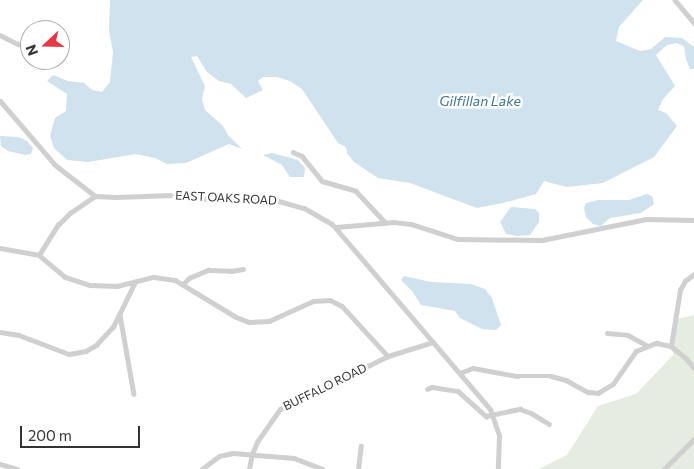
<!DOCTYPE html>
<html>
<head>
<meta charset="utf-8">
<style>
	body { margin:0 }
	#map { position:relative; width:694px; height:469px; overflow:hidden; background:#fff; font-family:Commissioner,sans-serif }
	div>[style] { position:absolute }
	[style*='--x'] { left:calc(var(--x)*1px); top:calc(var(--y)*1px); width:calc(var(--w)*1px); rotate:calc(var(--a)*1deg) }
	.green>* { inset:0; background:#e6ecdf }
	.water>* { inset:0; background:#cfe2ee }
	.minor>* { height:4.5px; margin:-2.25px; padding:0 2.25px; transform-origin:2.25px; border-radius:2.25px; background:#d0d0d0 }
	.tertiary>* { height:5px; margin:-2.5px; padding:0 2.5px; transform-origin:2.5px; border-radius:2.5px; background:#d0d0d0 }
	span { translate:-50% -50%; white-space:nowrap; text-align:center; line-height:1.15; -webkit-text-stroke:5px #fff; paint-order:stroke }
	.street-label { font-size:12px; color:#333 }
	.water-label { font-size:14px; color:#3f7597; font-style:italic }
	.north { position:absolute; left:20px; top:20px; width:50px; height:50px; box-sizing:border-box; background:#fff; border:1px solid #adadad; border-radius:50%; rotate:249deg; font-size:14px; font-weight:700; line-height:20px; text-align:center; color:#333 }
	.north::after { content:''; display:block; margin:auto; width:18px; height:22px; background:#e63946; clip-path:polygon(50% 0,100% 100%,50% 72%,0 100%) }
	.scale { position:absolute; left:20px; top:426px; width:120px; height:22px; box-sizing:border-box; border:2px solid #333; border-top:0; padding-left:6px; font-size:15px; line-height:18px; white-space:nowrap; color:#333; -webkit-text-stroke:4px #fff; paint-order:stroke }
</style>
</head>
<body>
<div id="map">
	<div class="green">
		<div style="clip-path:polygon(694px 315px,694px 469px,539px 469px,567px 455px,598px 406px,636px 394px,673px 355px,673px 332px,677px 319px)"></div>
	</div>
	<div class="water">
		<div style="clip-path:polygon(110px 0,643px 0,619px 27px,616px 41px,640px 51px,651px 49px,665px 37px,682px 38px,694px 47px,694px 69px,690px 69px,686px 59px,684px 46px,676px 43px,667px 45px,656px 55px,675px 86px,663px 99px,658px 110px,666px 113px,677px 126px,654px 157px,603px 183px,567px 187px,544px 181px,536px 194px,503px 203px,477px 208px,410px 183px,378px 178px,354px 162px,347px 153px,346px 147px,338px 143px,302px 89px,290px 81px,277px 77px,263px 77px,258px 81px,263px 90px,246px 98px,231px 84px,219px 81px,207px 72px,197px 56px,191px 57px,205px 86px,202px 99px,205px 110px,223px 126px,228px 135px,242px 149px,229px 144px,186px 163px,167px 164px,155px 158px,136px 154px,88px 162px,67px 160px,54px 148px,50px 136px,55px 118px,66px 111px,67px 94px,47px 81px,53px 75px,68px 81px,84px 83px,92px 90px,102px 92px,110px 82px,113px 52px,109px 31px)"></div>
		<div style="clip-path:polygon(0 136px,18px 137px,27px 141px,33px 148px,31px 154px,25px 155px,8px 151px,1px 146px)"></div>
		<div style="clip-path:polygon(272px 153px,298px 160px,305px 168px,304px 177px,290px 177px,282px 165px,263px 155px)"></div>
		<div style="clip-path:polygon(647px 194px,652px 196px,654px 204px,641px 213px,610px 218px,601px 226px,593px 224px,586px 217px,584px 208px,586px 203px,598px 200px,629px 200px)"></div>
		<div style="clip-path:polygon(511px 207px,535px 209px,539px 213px,539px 222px,530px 235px,517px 236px,506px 234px,500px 222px)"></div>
		<div style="clip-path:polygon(404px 276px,431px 282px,471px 284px,485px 289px,492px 298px,501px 325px,496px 330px,482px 329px,460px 318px,455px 311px,421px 305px,412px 291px,401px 280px)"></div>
	</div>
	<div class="minor">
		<div style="--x:675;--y:0;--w:30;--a:50"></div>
		<div style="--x:0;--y:35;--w:20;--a:27"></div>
		<div style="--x:18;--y:44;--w:12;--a:9"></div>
		<div style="--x:293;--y:152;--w:10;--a:24"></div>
		<div style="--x:302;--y:156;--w:32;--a:51"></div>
		<div style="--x:322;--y:181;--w:35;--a:16"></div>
		<div style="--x:356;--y:191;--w:42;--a:46.9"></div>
		<div style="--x:336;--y:227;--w:58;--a:-4.9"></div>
		<div style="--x:394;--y:222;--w:17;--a:7"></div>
		<div style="--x:411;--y:224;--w:49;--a:17.7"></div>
		<div style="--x:458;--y:239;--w:84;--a:0.7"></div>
		<div style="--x:542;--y:240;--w:106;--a:-11.4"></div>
		<div style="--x:646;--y:219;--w:48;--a:1.2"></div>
		<div style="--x:0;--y:248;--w:40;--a:10"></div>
		<div style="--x:39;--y:255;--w:34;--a:40"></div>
		<div style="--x:65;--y:277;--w:26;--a:18"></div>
		<div style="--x:90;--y:285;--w:27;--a:2"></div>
		<div style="--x:117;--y:286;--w:38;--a:-14"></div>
		<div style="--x:154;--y:277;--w:21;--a:8"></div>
		<div style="--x:175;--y:280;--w:71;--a:31.2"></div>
		<div style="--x:236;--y:317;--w:14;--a:21"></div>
		<div style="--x:249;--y:322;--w:20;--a:-3"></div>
		<div style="--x:269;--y:321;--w:48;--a:-24.4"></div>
		<div style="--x:313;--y:301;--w:17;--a:-3"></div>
		<div style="--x:330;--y:300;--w:13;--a:27"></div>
		<div style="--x:342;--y:306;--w:68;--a:47.4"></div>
		<div style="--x:39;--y:255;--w:36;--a:-58"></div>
		<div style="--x:58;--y:225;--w:17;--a:-45"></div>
		<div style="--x:70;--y:213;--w:30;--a:-34"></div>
		<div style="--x:183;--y:284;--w:8;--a:-45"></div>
		<div style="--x:189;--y:278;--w:21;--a:-23"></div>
		<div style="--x:208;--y:270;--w:23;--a:2"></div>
		<div style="--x:231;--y:271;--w:12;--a:-9"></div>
		<div style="--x:120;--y:315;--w:80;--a:80"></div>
		<div style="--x:0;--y:332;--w:19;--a:9"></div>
		<div style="--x:19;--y:335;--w:53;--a:20.8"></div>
		<div style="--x:69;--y:354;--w:17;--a:-10"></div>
		<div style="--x:86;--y:351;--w:12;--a:-31"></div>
		<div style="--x:96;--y:345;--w:25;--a:-47"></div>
		<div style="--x:113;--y:327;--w:50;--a:-63.9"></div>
		<div style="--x:607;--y:333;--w:21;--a:5"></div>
		<div style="--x:628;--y:335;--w:21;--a:29"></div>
		<div style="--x:671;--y:346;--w:57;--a:-80.9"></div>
		<div style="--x:680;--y:290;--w:10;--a:-61"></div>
		<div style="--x:685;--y:281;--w:11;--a:-38"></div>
		<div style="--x:460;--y:373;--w:14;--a:-21"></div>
		<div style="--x:473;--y:368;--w:45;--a:10.3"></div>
		<div style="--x:517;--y:376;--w:34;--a:0"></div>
		<div style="--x:551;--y:376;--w:16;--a:15"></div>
		<div style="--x:566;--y:380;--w:25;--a:29"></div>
		<div style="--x:588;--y:392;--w:10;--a:6"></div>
		<div style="--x:598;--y:393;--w:17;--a:-31"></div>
		<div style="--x:613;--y:384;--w:40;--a:-55.1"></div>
		<div style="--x:636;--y:351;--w:22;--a:-22"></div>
		<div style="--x:656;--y:343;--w:15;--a:11"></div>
		<div style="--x:671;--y:346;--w:19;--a:39"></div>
		<div style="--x:686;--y:358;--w:13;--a:51"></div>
		<div style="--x:427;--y:389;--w:5;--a:-22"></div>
		<div style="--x:432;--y:387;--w:26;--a:9"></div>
		<div style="--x:458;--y:391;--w:38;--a:42"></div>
		<div style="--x:486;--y:416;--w:35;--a:-12"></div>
		<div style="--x:520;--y:409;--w:12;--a:20"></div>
		<div style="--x:531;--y:413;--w:21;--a:31"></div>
		<div style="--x:0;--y:464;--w:18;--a:16"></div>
		<div style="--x:202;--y:469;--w:21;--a:-37"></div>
		<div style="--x:219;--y:456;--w:14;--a:-12"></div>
		<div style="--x:233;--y:453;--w:61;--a:4.7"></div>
		<div style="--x:294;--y:458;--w:30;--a:21"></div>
		<div style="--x:249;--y:469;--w:15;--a:-79"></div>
		<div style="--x:252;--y:454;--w:13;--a:-67"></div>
		<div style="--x:257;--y:442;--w:40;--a:-55.1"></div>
		<div style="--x:280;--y:409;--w:120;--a:-26.1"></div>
		<div style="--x:388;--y:356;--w:47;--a:-17.3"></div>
		<div style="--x:358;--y:469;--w:23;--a:-83"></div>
		<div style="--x:664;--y:469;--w:42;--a:-45"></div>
	</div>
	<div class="tertiary">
		<div style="--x:0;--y:101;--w:84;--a:49.3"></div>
		<div style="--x:55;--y:165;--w:51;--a:37.8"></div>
		<div style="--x:95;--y:196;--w:20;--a:3"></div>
		<div style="--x:115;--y:197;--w:58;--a:-2"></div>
		<div style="--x:173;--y:195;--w:44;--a:6.5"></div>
		<div style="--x:217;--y:200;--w:51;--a:-2.2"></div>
		<div style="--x:268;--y:198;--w:37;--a:16"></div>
		<div style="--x:304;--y:208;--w:32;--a:30"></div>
		<div style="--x:332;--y:224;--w:243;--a:49.5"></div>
		<div style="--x:490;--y:409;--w:28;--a:71"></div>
		<div style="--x:499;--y:435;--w:34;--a:92"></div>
	</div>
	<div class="street-label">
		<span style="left:226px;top:198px;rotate:3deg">EAST OAKS ROAD</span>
		<span style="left:325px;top:387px;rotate:-26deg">BUFFALO ROAD</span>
	</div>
	<div class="water-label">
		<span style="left:480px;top:101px">Gilfillan Lake</span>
	</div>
	<div class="north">N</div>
	<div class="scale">200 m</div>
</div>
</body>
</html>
